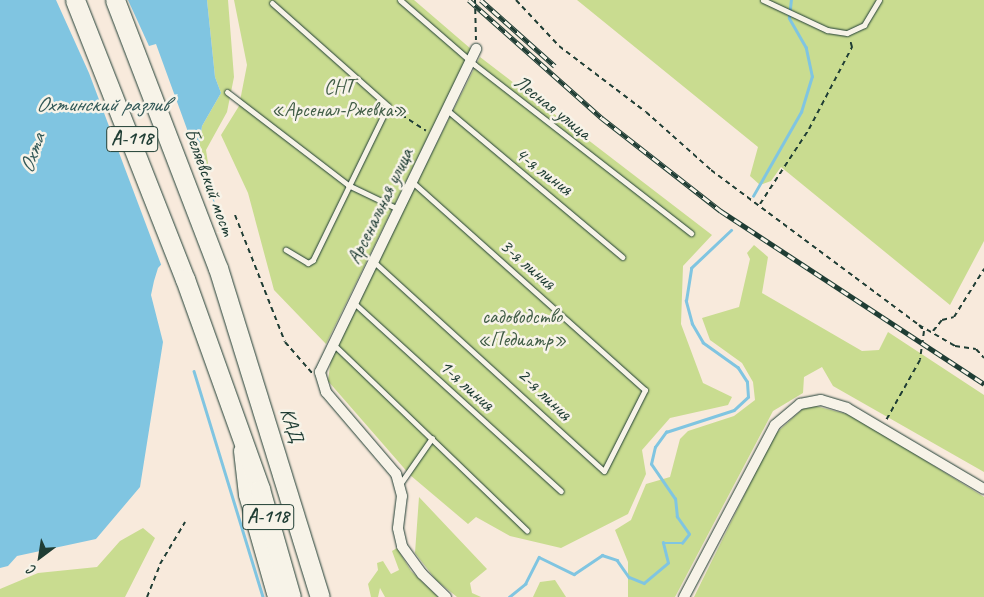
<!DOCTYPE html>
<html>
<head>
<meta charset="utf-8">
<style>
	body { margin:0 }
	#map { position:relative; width:984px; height:597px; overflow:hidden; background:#f8eadc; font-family:Caveat,sans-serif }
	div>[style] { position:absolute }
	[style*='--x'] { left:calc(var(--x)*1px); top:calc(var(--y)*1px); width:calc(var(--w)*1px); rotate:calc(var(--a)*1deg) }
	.green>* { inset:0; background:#c9dc90 }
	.water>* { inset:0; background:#80c5e1 }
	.pier>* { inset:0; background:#f8eadc }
	.stream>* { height:2.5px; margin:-1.25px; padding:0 1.25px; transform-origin:1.25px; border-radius:1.25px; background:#80c5e1 }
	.path>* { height:2px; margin-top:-1px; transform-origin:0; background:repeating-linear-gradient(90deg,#1f3d34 0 5px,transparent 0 9px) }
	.roads { filter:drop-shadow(0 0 1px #1f3d34) drop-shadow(0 0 1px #1f3d34) }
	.lane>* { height:5px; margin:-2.5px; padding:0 2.5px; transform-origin:2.5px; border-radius:2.5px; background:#f7f3e8 }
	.street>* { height:10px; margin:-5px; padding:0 5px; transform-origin:5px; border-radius:5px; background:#f7f3e8 }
	.primary>* { height:16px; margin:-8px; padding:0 8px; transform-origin:8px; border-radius:8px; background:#f7f3e8 }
	.highway>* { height:19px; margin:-9.5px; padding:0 9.5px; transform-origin:9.5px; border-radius:9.5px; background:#f7f3e8 }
	.rail>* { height:4.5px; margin-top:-2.25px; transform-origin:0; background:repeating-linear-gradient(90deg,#f7f3e8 0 8px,#1f3d34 0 16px); box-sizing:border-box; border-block:1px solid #1f3d34 }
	span { translate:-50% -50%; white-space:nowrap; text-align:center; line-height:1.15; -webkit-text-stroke:5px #f7f3e8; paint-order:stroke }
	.shield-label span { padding:1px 4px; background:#f7f3e8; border:1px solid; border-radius:4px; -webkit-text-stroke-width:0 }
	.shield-label { font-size:19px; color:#1f3d34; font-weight:700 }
	.park-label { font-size:20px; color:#415d46 }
	.street-label { font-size:20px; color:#1f3d34 }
	.water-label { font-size:21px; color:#325857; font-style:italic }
	.north { position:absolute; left:15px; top:532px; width:50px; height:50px; -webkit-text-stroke:4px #f7f3e8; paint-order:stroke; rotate:211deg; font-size:14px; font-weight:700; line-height:20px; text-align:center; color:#1f3d34 }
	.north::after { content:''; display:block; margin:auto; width:18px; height:22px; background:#1f3d34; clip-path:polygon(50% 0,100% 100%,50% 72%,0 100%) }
</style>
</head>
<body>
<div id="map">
	<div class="green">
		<div style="clip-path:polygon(207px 0,228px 0,234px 77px,227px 112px,206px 150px,211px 183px,198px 154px,202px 126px,221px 93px,215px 77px)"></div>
		<div style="clip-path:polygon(234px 0,414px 0,471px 49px,326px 344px,274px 290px,248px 193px,221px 135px,239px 106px,247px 65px)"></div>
		<div style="clip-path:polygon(577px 0,984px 0,984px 241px,950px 305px,781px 167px,771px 181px,760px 185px,750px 176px,758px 147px)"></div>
		<div style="clip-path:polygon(480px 57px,712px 235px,683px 266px,681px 324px,703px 383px,732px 397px,728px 405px,670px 418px,642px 450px,646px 474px,628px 514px,561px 548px,510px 536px,476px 517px,468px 524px,410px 475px,328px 381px,332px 351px)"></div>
		<div style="clip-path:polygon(754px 245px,768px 257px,762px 293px,862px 351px,879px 350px,888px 332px,984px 395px,984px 472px,833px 386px,822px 367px,804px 377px,803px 393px,773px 411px,675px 597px,628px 597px,628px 562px,615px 530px,631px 520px,646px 484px,670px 477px,680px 439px,688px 431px,734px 416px,755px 400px,753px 382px,742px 363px,710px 340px,702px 318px,739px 307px,750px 259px,747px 253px)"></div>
		<div style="clip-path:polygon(808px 404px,854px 416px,984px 497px,984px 597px,694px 597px,774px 435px)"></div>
		<div style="clip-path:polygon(419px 497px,487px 569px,470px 583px,472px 593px,481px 597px,457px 597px,436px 580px,415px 553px)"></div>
		<div style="clip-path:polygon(143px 528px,155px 538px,125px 597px,0 597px,0 589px,38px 573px,97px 567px,120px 541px)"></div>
		<div style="clip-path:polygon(397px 548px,411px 571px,438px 597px,385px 597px,380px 588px,378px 597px,371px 597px,368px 584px,378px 570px,377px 563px,383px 561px,391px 574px,399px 570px,392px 551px)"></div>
		<div style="clip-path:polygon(555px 580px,566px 597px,533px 597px,540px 582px)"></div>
	</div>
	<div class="water">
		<div style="clip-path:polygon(0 0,207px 0,215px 77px,221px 93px,202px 126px,198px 154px,211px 183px,217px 216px,175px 250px,158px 268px,154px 281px,151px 295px,163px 342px,140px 487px,96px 539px,17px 556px,8px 566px,0 568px)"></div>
	</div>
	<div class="pier">
		<div style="clip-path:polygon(56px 0,128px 0,149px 46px,156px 44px,219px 217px,198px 246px,176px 252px,162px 267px,89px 73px)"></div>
	</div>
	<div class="stream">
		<div style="--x:753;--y:196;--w:97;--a:-60.3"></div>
		<div style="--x:801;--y:112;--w:37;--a:-73"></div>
		<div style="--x:812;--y:77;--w:30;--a:-102"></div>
		<div style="--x:806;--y:48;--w:34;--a:-120"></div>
		<div style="--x:789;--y:18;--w:18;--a:-84"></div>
		<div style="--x:194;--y:371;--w:236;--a:73"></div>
		<div style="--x:509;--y:597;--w:21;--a:-39"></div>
		<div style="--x:525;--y:584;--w:30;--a:-63"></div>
		<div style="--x:539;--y:557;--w:39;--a:26"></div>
		<div style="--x:574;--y:574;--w:34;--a:-34"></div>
		<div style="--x:602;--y:555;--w:16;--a:18"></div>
		<div style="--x:617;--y:560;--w:21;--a:55"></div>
		<div style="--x:629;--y:577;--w:16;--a:22"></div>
		<div style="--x:644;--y:583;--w:31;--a:-40"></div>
		<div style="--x:668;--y:563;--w:21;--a:-104"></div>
		<div style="--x:663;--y:543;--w:19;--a:0"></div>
		<div style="--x:682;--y:543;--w:11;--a:-52"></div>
		<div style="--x:689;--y:534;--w:21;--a:-125"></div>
		<div style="--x:677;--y:517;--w:18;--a:-96"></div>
		<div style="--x:675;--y:499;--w:42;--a:-124.4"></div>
		<div style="--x:651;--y:464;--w:17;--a:-77"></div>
		<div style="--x:655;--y:447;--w:19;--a:-54"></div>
		<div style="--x:666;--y:432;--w:71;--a:-17.9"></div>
		<div style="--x:734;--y:410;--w:19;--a:-43"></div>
		<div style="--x:748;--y:397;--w:15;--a:-94"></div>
		<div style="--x:747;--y:382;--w:17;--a:-123"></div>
		<div style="--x:738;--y:368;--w:43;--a:-144.5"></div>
		<div style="--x:703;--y:343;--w:22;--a:-120"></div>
		<div style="--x:692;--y:324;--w:24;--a:-105"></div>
		<div style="--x:686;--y:301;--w:33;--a:-81"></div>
		<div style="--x:691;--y:268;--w:55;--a:-43.5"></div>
	</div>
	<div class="path">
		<div style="--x:475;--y:0;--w:40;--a:88.6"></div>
		<div style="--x:516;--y:0;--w:63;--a:46.9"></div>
		<div style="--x:559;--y:46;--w:109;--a:37.2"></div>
		<div style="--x:646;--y:112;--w:87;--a:41.7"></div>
		<div style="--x:711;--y:170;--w:259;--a:36.7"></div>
		<div style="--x:919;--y:325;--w:8;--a:50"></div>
		<div style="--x:924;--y:331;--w:29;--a:98"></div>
		<div style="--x:920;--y:360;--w:71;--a:119.4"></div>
		<div style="--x:394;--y:110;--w:38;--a:33"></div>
		<div style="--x:760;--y:204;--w:90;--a:-56.8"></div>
		<div style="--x:809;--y:129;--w:93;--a:-62.3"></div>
		<div style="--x:852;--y:47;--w:7;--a:-106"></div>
		<div style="--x:235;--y:215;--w:136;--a:68.5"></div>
		<div style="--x:285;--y:342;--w:41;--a:48.9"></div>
		<div style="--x:919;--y:325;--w:42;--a:30.3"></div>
		<div style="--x:955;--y:346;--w:21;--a:8"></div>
		<div style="--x:976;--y:349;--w:12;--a:48"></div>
		<div style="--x:933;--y:331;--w:14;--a:-51"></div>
		<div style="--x:942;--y:320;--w:12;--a:-14"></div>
		<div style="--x:954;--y:317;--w:57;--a:-58"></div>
		<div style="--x:147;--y:597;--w:35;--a:-68"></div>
		<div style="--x:160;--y:564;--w:49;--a:-59.2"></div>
	</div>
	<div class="roads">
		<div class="lane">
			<div style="--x:400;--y:0;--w:99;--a:40.9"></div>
			<div style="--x:475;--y:65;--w:274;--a:37.9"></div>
			<div style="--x:763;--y:0;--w:71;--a:25.1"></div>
			<div style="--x:827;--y:30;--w:20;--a:9"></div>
			<div style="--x:847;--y:33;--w:19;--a:-25"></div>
			<div style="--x:864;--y:25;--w:29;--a:-59"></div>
			<div style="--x:272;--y:3;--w:155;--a:41.6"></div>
			<div style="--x:388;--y:106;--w:171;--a:116"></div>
			<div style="--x:313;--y:260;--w:6;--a:149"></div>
			<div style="--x:308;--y:263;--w:26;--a:-149"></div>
			<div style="--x:227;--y:92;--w:153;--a:37.5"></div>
			<div style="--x:348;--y:185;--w:55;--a:25.6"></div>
			<div style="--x:447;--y:110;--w:229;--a:40"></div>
			<div style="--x:373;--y:261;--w:312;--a:42.3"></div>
			<div style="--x:604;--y:471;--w:91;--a:-63.2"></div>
			<div style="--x:645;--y:390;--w:312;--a:-138.2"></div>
			<div style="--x:353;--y:302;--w:281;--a:42.3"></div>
			<div style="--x:333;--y:344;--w:269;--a:43.9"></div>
			<div style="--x:400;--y:484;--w:56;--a:-55.2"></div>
		</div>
		<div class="street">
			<div style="--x:446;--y:597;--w:33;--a:-136"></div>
			<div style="--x:422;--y:574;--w:34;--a:-126"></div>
			<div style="--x:402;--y:546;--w:18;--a:-103"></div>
			<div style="--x:398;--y:528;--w:32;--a:-83"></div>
			<div style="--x:402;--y:496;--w:23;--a:-105"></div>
			<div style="--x:396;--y:474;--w:108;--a:-130.5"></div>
			<div style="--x:326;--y:392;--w:21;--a:-107"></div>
			<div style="--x:320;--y:372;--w:359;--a:-64.2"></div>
			<div style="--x:684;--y:597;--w:195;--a:-62.1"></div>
			<div style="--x:775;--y:425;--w:33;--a:-40"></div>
			<div style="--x:800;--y:404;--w:21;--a:-11"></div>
			<div style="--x:821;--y:400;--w:27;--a:17"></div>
			<div style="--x:847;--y:408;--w:159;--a:30.6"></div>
		</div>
		<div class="primary">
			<div style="--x:242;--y:451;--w:44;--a:83.5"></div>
			<div style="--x:247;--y:495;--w:106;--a:74.1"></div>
		</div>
		<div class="highway">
			<div style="--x:75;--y:0;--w:300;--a:68.5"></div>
			<div style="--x:185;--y:279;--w:223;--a:70.3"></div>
			<div style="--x:260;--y:489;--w:112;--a:74"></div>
			<div style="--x:115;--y:0;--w:287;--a:69"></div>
			<div style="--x:218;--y:268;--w:344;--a:72.8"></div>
		</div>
	</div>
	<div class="rail">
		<div style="--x:469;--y:0;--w:178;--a:41.6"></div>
		<div style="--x:602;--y:118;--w:151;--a:38"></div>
		<div style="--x:721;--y:211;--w:315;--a:33.3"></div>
		<div style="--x:481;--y:0;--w:99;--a:41.7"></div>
	</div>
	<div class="shield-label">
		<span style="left:132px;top:139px">А-118</span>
		<span style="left:268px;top:517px">А-118</span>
	</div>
	<div class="park-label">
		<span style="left:339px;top:98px">СНТ<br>«Арсенал-Ржевка»</span>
		<span style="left:522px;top:328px">садоводство<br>«Педиатр»</span>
	</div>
	<div class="street-label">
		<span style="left:553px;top:107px;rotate:38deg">Лесная улица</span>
		<span style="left:544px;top:171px;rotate:37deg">4-я линия</span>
		<span style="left:210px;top:182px;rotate:70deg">Беляевский мост</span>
		<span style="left:380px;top:206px;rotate:-64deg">Арсенальная улица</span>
		<span style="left:528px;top:264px;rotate:41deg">3-я линия</span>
		<span style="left:467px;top:385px;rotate:42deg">1-я линия</span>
		<span style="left:545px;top:394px;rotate:44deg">2-я линия</span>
		<span style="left:292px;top:425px;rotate:72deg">КАД</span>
	</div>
	<div class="water-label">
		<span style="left:102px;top:104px">Охтинский разлив</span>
		<span style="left:32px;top:153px;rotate:-71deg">Охта</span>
	</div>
	<div class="north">С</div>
</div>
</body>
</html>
